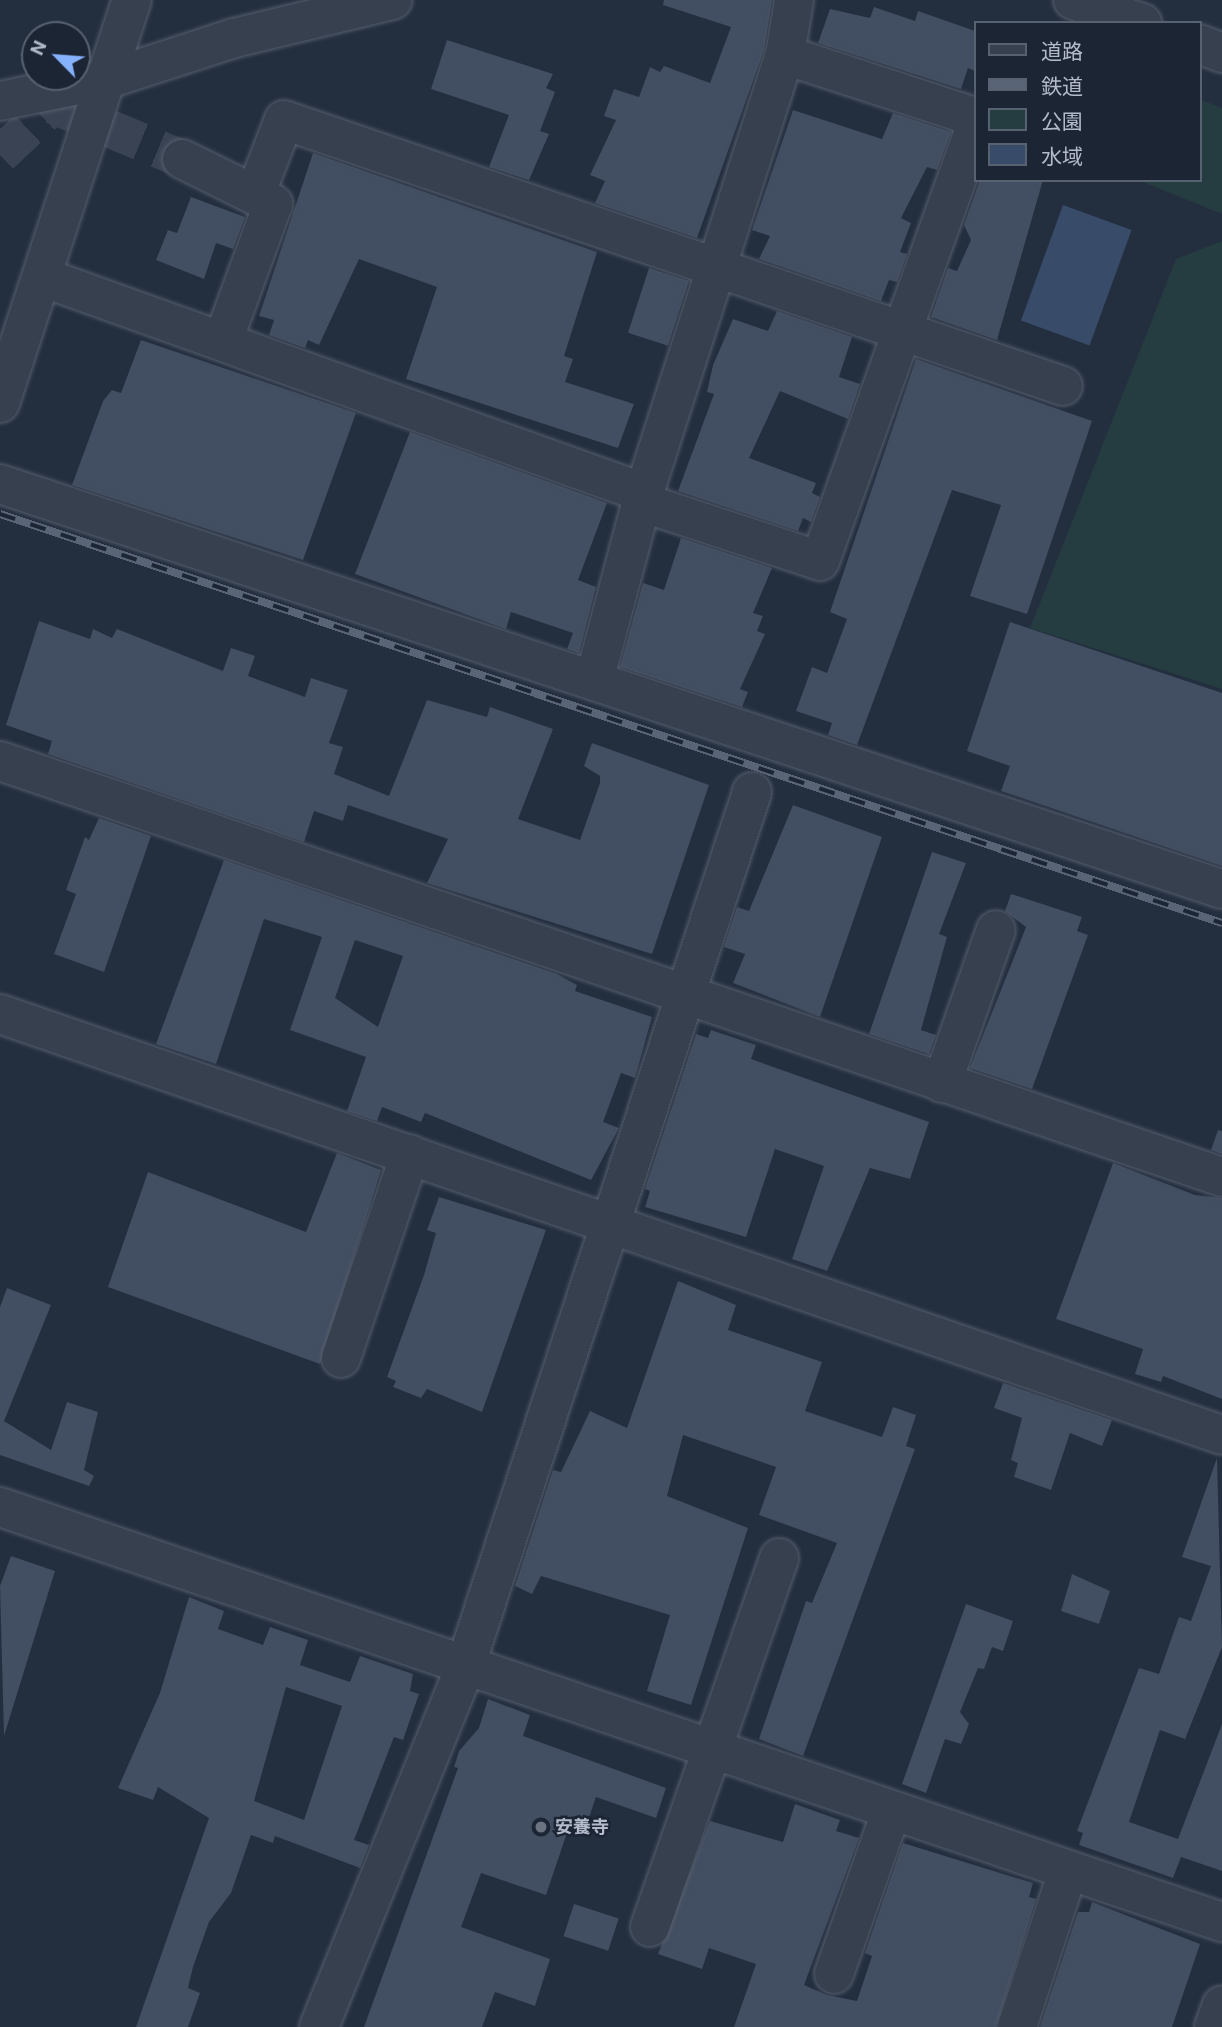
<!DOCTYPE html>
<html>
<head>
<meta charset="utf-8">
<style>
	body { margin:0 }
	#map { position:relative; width:1222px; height:2027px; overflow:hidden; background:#232e3f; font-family:Roboto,"Noto Sans JP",sans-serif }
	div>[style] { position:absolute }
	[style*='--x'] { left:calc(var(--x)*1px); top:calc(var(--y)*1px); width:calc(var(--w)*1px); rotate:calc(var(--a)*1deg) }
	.green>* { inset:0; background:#253c40 }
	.water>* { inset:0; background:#384b69; transform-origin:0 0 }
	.building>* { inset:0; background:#424e61; transform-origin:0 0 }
	.minor-tunnel>* { height:38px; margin-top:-19px; transform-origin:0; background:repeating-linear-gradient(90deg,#394354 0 38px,transparent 0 57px) }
	.roads { filter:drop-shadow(0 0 2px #555e6d) drop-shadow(0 0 2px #555e6d) }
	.minor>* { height:38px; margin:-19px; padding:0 19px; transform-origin:19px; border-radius:19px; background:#37404f }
	.rail>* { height:8px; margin-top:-4px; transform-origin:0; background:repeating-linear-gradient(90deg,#1c2534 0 16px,#596476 0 32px); box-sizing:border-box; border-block:2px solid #596476 }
	.dots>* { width:19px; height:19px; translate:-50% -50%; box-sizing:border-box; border:4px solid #1c2534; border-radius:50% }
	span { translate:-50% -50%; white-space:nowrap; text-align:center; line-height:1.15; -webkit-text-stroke:5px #1c2534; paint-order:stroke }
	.poi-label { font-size:18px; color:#b3bbca; font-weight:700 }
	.left { translate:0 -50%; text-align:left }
	.legend { position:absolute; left:974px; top:21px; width:228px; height:161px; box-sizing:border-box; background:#1c2534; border:2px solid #586170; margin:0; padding:9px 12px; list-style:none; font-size:21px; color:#b3bbca }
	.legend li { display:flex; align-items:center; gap:14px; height:35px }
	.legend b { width:35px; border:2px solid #586170 }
	.north { position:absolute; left:21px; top:21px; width:70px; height:70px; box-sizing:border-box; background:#1c2534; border:2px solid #586170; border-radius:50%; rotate:295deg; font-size:19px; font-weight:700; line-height:28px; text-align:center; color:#b3bbca }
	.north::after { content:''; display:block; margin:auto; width:24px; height:32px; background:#86b1fc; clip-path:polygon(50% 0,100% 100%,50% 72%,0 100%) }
</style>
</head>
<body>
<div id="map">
	<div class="green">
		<div style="clip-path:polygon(1199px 99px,1222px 108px,1222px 214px,1138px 180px,1199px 180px)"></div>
		<div style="clip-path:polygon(1222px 241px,1222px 689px,1030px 628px,1176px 259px)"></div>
	</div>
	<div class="water">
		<div style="left:1063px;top:205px;width:73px;height:123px;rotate:20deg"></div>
	</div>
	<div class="building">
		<div style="clip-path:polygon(664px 0,772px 0,764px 50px,697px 238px,595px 203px,605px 181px,590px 175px,616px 120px,604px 116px,614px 89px,639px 97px,650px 67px,660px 72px,664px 66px,710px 83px,731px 27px,663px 5px)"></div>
		<div style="clip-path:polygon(874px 7px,915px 21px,918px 11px,975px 31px,975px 71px,968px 68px,961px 89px,818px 43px,830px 9px,870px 18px)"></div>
		<div style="clip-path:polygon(447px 40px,553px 74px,546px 88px,555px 92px,540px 131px,549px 134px,529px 180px,489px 167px,509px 115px,431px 89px)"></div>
		<div style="clip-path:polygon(793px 110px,882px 139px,893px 113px,951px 132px,937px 170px,927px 167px,901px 218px,911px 223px,900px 252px,907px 254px,897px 282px,889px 280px,881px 301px,759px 259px,770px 236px,752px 230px)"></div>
		<div style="clip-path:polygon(313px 153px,597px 252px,564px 356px,573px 359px,565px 382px,634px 404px,618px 448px,406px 379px,437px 287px,359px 259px,319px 345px,308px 340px,305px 348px,269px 335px,274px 320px,259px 316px)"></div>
		<div style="clip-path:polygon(980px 180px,1043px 180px,997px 340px,931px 317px,948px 268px,957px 271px,971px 240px,964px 225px)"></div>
		<div style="clip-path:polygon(191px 197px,245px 217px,233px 249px,216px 243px,204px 279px,156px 260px,168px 230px,177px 233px)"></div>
		<div style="left:649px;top:268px;width:42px;height:68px;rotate:18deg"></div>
		<div style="clip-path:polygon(777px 311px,852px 337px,839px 377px,860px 384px,848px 419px,780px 391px,749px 458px,816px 483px,812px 493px,820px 497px,811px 522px,803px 518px,798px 531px,678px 491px,714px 394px,707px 392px,713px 365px,733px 319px,768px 331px)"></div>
		<div style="clip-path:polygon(141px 340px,356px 413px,303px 560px,72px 485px,103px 401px,112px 390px,121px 393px)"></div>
		<div style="clip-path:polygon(916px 359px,1092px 421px,1027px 614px,970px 596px,1001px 505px,952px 490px,857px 745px,828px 735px,832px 723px,796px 711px,812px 667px,827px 673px,847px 619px,830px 612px)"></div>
		<div style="clip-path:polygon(410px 432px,607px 503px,578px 580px,596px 587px,579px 653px,567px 649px,573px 633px,511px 612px,506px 629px,355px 574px)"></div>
		<div style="clip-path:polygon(681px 538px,772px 568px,753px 613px,763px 616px,757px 631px,765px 634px,740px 689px,748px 692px,742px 707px,620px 667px,643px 583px,664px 590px)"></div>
		<div style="clip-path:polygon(39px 621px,90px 639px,93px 629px,112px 638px,117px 629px,223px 671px,231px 648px,255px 656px,248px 676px,305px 697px,311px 678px,348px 690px,329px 743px,343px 747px,334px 774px,389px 796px,427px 700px,487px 717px,490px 707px,553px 729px,518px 819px,580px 840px,600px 783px,600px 776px,584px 766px,592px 743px,709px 785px,652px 954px,427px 883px,448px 839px,348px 805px,343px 821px,314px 811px,304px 842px,48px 754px,52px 741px,6px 725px)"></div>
		<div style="clip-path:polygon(1010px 622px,1222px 693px,1222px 866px,1001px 791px,1010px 766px,967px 751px)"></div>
		<div style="clip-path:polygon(793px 805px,882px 837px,820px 1017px,733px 983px,745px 954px,724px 947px,737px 907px,749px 911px)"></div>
		<div style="clip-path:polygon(99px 818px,151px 836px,104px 972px,54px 954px,76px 894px,66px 890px,85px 837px,89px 840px)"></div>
		<div style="clip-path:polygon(932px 852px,966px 863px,939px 934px,947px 937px,921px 1030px,936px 1035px,929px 1054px,869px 1034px)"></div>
		<div style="clip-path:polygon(evenodd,224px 860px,557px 974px,577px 985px,575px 991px,652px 1017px,635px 1078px,621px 1073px,603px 1122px,619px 1128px,591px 1180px,425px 1113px,421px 1122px,382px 1107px,377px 1121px,347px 1111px,366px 1057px,290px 1030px,322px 937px,297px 929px,264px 919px,216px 1064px,156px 1044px,224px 860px,355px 940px,403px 956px,378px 1027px,335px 998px,355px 940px)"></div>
		<div style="clip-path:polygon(1011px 894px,1082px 917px,1077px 931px,1088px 935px,1032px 1089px,970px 1068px,1026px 927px,1005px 911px)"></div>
		<div style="clip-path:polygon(711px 1030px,756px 1045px,751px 1059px,929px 1122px,910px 1179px,870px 1168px,827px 1271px,792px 1259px,824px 1166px,775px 1149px,746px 1237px,645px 1207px,650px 1191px,645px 1189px,696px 1034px,708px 1038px)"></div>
		<div style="clip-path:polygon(1218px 1130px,1222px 1131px,1222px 1154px,1211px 1150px)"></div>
		<div style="clip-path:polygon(337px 1153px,381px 1170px,320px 1364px,108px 1287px,148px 1172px,306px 1232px)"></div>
		<div style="clip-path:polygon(1113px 1163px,1195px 1195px,1222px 1198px,1222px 1399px,1163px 1376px,1161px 1382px,1135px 1374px,1143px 1349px,1056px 1319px)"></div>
		<div style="clip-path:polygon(439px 1197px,546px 1230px,482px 1412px,427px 1389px,421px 1398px,393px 1387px,396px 1381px,387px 1377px,424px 1275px,436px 1233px,427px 1230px)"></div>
		<div style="clip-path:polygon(678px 1281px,736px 1305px,728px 1330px,822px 1362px,805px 1411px,882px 1437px,893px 1407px,916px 1415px,906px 1446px,915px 1449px,803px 1756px,759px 1739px,806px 1601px,812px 1603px,837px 1543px,759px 1515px,776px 1467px,683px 1435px,667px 1496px,748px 1528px,691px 1705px,647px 1691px,670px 1615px,541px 1576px,532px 1594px,515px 1586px,553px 1470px,561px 1472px,590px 1411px,627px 1428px)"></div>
		<div style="clip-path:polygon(7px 1288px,51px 1305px,4px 1421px,51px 1450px,67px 1402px,98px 1412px,84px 1470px,94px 1476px,89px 1486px,0 1455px,0 1307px)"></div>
		<div style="clip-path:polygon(1003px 1383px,1112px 1420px,1102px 1446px,1070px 1433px,1051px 1490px,1014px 1477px,1018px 1463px,1011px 1460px,1022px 1418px,994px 1408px)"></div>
		<div style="clip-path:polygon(1217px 1458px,1222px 1647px,1185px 1739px,1160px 1730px,1129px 1822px,1178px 1839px,1222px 1724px,1222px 1871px,1181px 1857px,1173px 1878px,1079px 1845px,1083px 1833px,1077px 1831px,1139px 1668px,1159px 1674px,1179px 1617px,1191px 1621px,1211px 1566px,1182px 1557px)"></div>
		<div style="clip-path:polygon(11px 1556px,55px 1571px,4px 1736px,0 1586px)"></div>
		<div style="clip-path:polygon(1072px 1574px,1110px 1591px,1099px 1624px,1061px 1611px)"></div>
		<div style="clip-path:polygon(evenodd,189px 1597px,224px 1611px,218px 1629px,263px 1645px,270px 1627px,308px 1640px,300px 1665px,350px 1682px,360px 1656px,413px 1674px,410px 1691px,419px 1694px,403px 1740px,394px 1737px,354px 1840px,369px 1845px,360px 1868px,275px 1836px,273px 1843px,251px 1835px,231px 1893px,209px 1922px,193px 1967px,188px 1988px,200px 1993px,188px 2027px,136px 2027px,209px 1818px,158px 1787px,153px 1800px,118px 1788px,160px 1693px,189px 1597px,286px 1687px,342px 1706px,304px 1820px,254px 1801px,286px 1687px)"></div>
		<div style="clip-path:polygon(966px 1604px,1013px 1621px,1003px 1651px,992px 1647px,984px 1669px,978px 1668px,960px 1712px,969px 1724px,961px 1744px,945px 1739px,926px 1793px,902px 1784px)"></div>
		<div style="clip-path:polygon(488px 1699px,530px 1715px,523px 1736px,666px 1788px,656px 1818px,596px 1797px,585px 1829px,570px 1824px,546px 1895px,481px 1873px,461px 1927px,550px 1959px,535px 2006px,495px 1992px,482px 2027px,364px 2027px,458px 1768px,454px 1767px,459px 1751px,479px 1728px)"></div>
		<div style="clip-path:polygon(795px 1804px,840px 1820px,836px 1831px,859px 1838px,804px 1985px,827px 1995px,857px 2001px,872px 1956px,865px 1953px,903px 1843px,1033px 1883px,1029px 1897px,1036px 1899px,996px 2027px,734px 2027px,756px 1964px,709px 1948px,702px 1969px,658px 1954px,710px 1821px,783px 1842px)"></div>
		<div style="clip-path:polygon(1092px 1902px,1200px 1944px,1172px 2027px,1040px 2027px,1078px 1912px,1089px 1912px)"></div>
		<div style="left:574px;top:1904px;width:47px;height:34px;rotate:18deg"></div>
	</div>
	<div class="minor-tunnel">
		<div style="--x:0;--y:155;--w:73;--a:-43.3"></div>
		<div style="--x:53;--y:105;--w:140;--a:22.7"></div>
	</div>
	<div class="roads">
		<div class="minor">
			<div style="--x:1073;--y:0;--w:73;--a:18.4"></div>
			<div style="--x:1199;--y:44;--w:25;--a:21"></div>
			<div style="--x:785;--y:55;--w:200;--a:18.1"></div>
			<div style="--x:0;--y:101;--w:110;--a:-11.5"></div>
			<div style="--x:108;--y:79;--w:133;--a:-18"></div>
			<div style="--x:234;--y:38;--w:163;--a:-13.5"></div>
			<div style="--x:182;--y:159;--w:102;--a:26.3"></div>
			<div style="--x:273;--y:204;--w:143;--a:110.1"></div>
			<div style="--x:255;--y:195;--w:80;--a:-68.9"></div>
			<div style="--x:284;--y:120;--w:823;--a:18.85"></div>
			<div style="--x:42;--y:277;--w:640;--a:19.74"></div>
			<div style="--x:644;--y:493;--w:460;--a:-72.2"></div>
			<div style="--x:785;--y:55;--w:56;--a:-80.7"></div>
			<div style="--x:0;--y:403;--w:424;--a:-71.9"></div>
			<div style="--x:0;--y:484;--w:1287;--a:18.34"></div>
			<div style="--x:641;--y:502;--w:188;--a:18.2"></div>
			<div style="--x:820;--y:561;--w:459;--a:-70.3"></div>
			<div style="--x:594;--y:681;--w:195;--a:-75.1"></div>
			<div style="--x:0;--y:761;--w:1291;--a:18.8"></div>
			<div style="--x:0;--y:1014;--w:1292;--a:19.01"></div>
			<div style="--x:942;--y:1083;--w:162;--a:-70.6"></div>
			<div style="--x:341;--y:1358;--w:215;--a:-71.3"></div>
			<div style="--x:0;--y:1507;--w:1291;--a:18.76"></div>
			<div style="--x:650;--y:1927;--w:391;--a:-70.7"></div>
			<div style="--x:834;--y:1974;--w:172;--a:-70.6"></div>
			<div style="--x:319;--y:2027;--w:388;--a:-67.9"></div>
			<div style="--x:465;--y:1667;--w:921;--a:-71.84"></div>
			<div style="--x:1017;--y:2027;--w:164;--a:-71.9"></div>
			<div style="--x:1214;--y:2027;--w:23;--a:-70"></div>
		</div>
	</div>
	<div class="rail">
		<div style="--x:0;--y:514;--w:1289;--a:18.51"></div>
	</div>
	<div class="dots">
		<div style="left:541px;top:1827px;background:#6b7280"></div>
	</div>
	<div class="poi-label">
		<span class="left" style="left:555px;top:1827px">安養寺</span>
	</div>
	<ul class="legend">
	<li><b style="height:9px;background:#37404f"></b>道路</li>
	<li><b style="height:9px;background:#596476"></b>鉄道</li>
	<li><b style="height:19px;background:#253c40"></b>公園</li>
	<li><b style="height:19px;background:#384b69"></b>水域</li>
	</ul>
	<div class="north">N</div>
</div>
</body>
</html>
